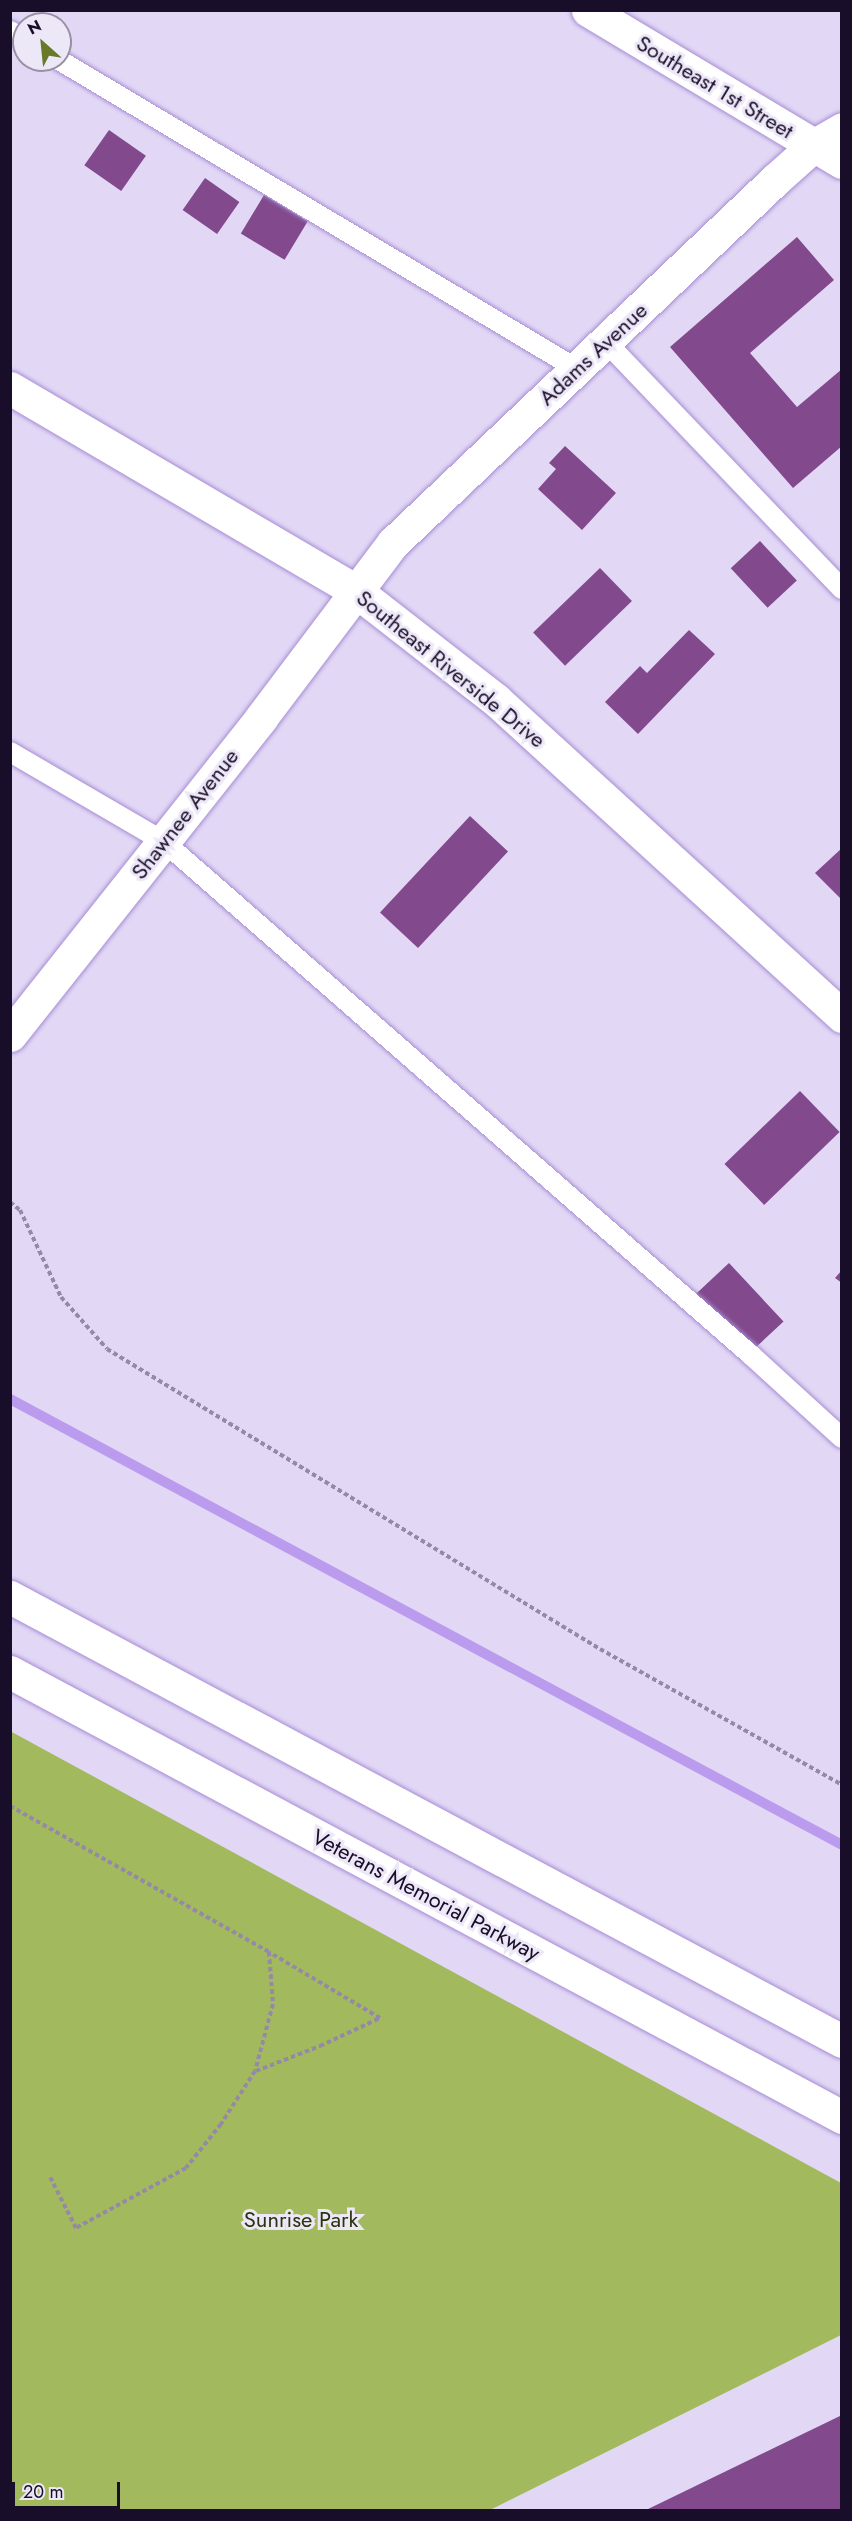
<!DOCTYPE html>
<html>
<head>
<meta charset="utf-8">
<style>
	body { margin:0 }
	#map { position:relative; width:852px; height:2521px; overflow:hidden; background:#e2d8f6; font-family:Jost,sans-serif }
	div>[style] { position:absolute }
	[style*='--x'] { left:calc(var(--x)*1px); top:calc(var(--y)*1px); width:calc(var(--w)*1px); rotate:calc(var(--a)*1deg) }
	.green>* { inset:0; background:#a2b95e }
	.stream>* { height:10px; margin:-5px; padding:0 5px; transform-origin:5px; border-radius:5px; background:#ba9bee }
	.building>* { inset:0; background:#82498d; transform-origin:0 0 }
	.path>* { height:4px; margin-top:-2px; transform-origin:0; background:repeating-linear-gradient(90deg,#948aa6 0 4.5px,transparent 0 7.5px) }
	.roads { filter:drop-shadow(0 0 2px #a78dd4) drop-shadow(0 0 2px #a78dd4) }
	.lane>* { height:20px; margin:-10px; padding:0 10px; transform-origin:10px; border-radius:10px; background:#fff }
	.street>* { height:33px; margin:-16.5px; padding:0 16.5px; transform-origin:16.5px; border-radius:16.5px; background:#fff }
	.secondary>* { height:33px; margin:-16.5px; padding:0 16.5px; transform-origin:16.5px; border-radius:16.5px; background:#fff }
	.highway>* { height:33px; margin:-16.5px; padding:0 16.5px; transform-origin:16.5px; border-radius:16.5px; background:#fff }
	span { translate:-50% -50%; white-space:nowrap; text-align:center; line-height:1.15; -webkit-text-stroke:6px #ede8f7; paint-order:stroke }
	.street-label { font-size:22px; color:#190e29 }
	.park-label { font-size:22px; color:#2a330c }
	.frame { position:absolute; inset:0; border:12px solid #190e29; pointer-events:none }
	.north { position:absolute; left:12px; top:12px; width:60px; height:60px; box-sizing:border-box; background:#ede8f7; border:2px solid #9891a5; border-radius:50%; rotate:333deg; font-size:16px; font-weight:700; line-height:24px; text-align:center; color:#190e29 }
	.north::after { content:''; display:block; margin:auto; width:21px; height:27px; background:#687a2a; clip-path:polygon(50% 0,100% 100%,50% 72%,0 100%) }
	.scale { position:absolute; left:12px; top:2482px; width:108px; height:27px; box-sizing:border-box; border:3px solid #190e29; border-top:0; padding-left:8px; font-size:18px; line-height:21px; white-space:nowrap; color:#190e29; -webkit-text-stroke:4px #ede8f7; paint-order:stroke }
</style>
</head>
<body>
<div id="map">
	<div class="green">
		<div style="clip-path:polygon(10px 1731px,841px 2183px,841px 2335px,490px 2510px,11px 2510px)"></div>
	</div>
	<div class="stream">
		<div style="--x:10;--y:1399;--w:944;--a:28.19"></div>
	</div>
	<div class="building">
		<div style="left:109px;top:130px;width:45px;height:43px;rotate:35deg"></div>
		<div style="left:205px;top:178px;width:42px;height:39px;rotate:35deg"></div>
		<div style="left:264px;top:195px;width:51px;height:45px;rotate:31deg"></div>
		<div style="clip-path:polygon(797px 237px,834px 280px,750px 353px,797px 407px,842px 369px,842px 446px,793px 488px,670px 347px)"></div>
		<div style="clip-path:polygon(565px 446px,616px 493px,582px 530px,538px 489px,556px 469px,549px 463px)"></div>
		<div style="left:760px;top:541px;width:54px;height:40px;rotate:47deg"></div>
		<div style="left:600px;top:568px;width:46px;height:93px;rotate:46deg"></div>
		<div style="clip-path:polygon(689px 630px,715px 654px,638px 734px,605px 702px,640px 666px,647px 673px)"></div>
		<div style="left:470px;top:816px;width:52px;height:132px;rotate:43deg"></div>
		<div style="clip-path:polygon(842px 848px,842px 900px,815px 873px)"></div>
		<div style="left:800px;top:1091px;width:57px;height:105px;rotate:46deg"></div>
		<div style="left:729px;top:1263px;width:80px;height:45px;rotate:47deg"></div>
		<div style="clip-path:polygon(842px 1270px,842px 1283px,835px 1278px)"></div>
		<div style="clip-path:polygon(842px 2415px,842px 2510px,646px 2510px)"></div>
	</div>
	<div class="path">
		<div style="--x:10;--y:1202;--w:13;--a:39"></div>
		<div style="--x:20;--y:1210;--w:96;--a:64.8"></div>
		<div style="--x:61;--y:1297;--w:69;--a:48.5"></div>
		<div style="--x:107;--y:1349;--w:577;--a:31.32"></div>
		<div style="--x:600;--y:1649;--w:278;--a:29.3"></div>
		<div style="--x:10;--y:1806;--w:297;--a:29.4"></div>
		<div style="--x:269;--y:1952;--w:52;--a:85.6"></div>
		<div style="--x:273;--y:2004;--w:69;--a:105"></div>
		<div style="--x:255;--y:2071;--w:63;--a:122.7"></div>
		<div style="--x:221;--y:2124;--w:56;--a:128.5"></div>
		<div style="--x:186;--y:2168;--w:125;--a:151.4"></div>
		<div style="--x:76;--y:2228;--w:59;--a:-117"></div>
		<div style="--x:256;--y:2071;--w:69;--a:-21.3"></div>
		<div style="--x:320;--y:2046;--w:66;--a:-25"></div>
		<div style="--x:380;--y:2018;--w:129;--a:-149.3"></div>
	</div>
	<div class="roads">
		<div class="lane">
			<div style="--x:10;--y:31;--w:16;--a:30"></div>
			<div style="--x:59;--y:60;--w:603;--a:30.82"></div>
			<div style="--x:606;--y:342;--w:342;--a:46.3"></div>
			<div style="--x:10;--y:752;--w:177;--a:30.2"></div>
			<div style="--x:163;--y:841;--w:781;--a:41.16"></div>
			<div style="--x:751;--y:1355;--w:123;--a:42.4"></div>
		</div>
		<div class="street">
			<div style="--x:588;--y:10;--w:296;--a:30.9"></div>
			<div style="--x:10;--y:1035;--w:404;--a:-51.6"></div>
			<div style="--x:261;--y:718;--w:219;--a:-53"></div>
			<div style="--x:393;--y:543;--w:527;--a:-43.54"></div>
			<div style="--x:775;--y:180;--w:51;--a:-41.8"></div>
			<div style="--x:813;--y:146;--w:34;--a:-30"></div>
		</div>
		<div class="secondary">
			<div style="--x:10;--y:388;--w:401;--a:30.4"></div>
			<div style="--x:356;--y:591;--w:177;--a:37.9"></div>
			<div style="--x:496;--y:700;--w:469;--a:42.4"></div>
		</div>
		<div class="highway">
			<div style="--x:10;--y:1597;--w:943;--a:28.09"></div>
			<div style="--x:10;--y:1672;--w:944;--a:28.14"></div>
		</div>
	</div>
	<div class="street-label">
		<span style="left:715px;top:87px;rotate:31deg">Southeast 1st Street</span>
		<span style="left:593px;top:354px;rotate:-43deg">Adams Avenue</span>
		<span style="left:451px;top:669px;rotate:39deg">Southeast Riverside Drive</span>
		<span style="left:185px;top:814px;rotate:-52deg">Shawnee Avenue</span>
		<span style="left:426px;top:1895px;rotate:28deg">Veterans Memorial Parkway</span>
	</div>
	<div class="park-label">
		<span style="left:301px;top:2220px">Sunrise Park</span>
	</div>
	<div class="frame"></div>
	<div class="north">N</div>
	<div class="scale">20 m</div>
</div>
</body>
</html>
